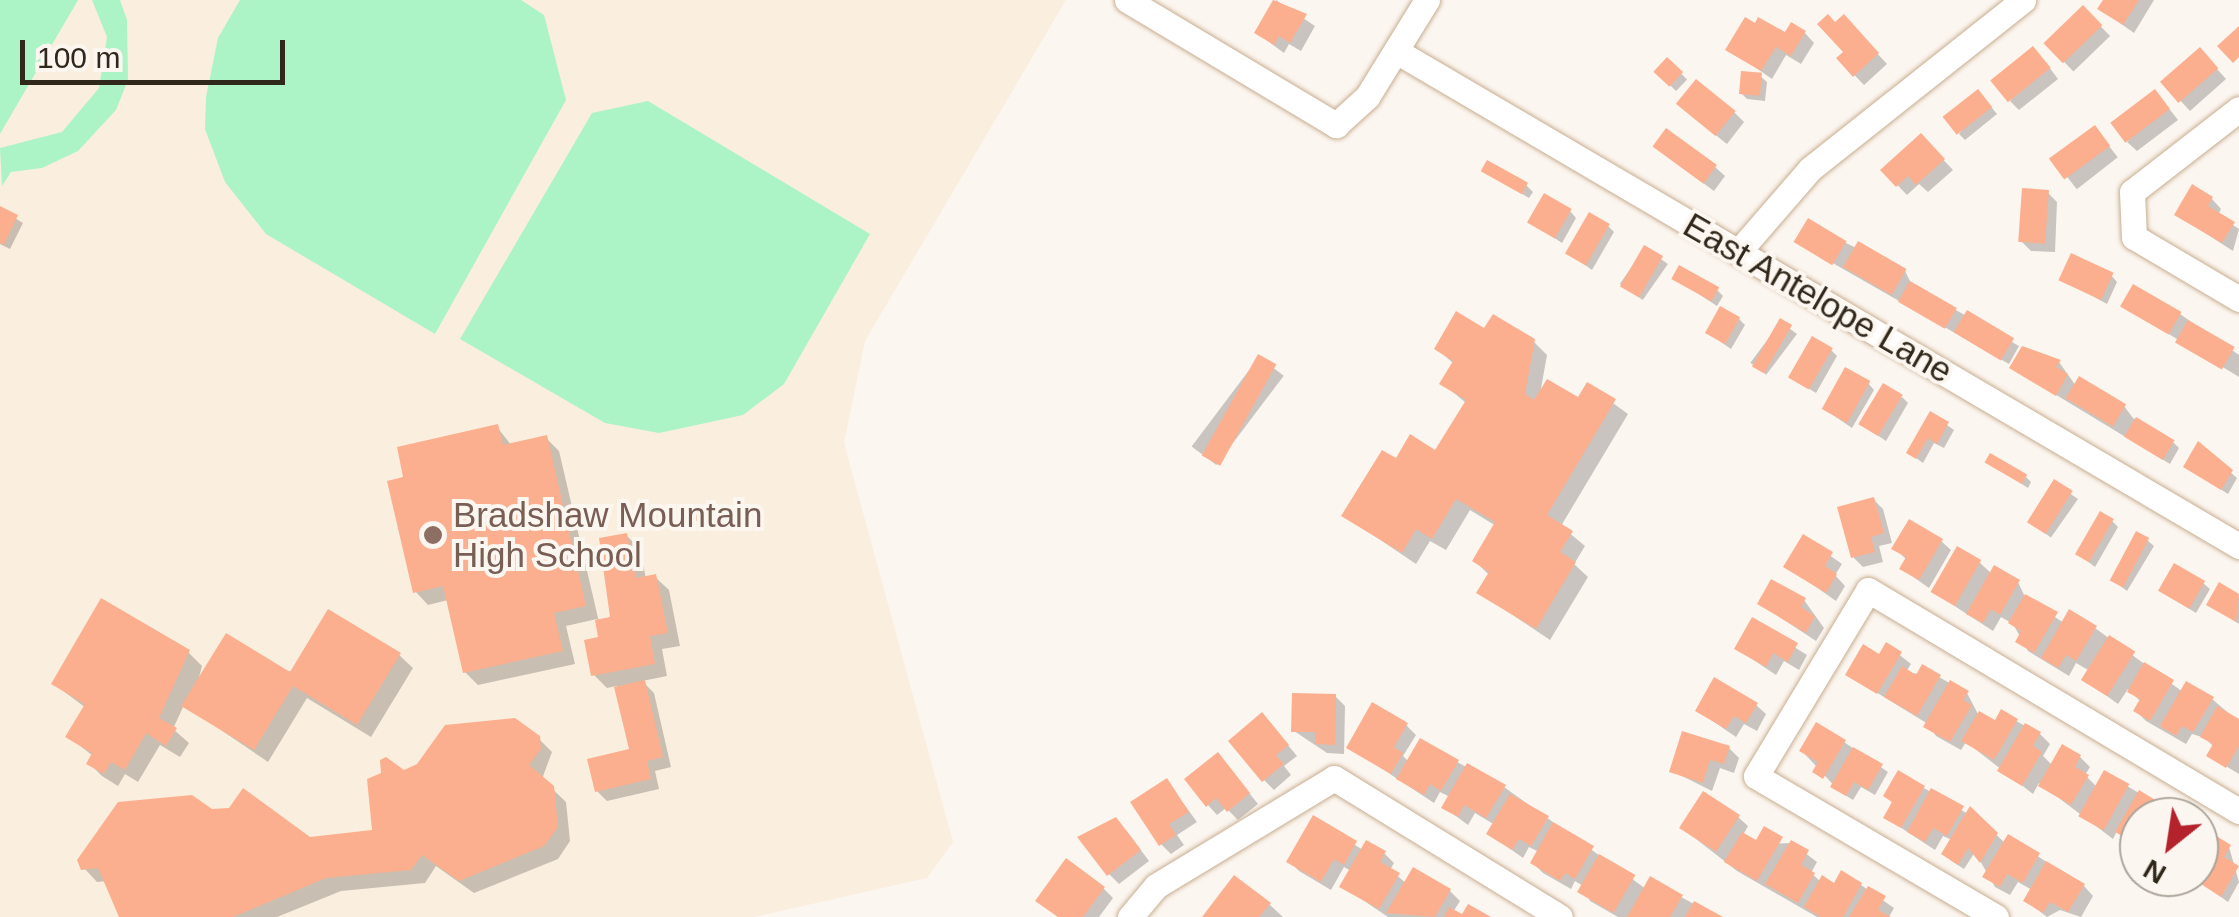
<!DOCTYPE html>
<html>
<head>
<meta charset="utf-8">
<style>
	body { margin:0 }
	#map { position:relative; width:2239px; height:917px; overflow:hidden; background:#fcf6f0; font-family:Arial,sans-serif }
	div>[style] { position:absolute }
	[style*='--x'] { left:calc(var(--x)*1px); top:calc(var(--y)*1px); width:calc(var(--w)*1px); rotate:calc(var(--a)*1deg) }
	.built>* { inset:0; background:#faeedf }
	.green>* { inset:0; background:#acf4c5 }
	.shadow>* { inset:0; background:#0003; transform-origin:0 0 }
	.building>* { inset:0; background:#fbaf8e; transform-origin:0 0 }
	.roads { filter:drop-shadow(0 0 2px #c7ae90) drop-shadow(0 0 2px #c7ae90) }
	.minor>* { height:25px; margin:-12.5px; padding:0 12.5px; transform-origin:12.5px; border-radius:12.5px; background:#fff }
	.dots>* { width:28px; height:28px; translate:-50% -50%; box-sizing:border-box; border:5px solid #fcf6f0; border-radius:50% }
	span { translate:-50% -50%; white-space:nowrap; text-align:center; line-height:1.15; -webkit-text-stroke:8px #fcf6f0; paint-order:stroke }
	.street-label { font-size:35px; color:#31281c }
	.education-label { font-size:35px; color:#785e54 }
	.left { translate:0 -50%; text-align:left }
	.north { position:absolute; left:2119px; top:797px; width:100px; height:100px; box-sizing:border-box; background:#fcf6f0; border:2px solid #aba49b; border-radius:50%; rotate:210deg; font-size:28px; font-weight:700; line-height:40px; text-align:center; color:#31281c }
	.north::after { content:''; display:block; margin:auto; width:35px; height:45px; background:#b4222c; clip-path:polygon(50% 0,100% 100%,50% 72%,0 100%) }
	.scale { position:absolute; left:20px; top:40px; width:265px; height:45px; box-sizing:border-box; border:5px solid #31281c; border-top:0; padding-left:12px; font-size:30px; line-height:35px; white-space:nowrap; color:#31281c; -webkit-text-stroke:8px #fcf6f0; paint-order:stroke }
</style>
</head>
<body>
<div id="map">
	<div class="built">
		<div style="clip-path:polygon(0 0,1066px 0,865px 341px,844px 443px,953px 842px,927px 878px,754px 917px,0 917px)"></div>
	</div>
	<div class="green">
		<div style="clip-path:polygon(0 0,78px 0,0 134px)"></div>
		<div style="clip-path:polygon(92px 0,120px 0,127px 20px,128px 80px,116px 110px,78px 151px,42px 168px,11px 172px,2px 186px,0 148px,62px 132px,99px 88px,107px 37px)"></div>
		<div style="clip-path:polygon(240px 0,521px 0,544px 15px,566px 100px,435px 334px,266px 234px,225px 182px,205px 129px,206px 97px,218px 38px)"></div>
		<div style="clip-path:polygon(648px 101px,870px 234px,784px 384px,743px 415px,659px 433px,605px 423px,460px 339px,592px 113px)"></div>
	</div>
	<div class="shadow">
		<div style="clip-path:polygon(1276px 0,1315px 26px,1301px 51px,1289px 44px,1284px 53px,1257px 33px)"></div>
		<div style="clip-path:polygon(2106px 0,2154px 0,2134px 33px,2100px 9px)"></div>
		<div style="left:2083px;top:8px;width:39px;height:51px;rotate:46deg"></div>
		<div style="clip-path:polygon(1835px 25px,1853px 27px,1887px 64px,1864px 85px,1839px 59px,1846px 52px)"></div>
		<div style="clip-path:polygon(1805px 33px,1814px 43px,1801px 64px,1786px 55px,1772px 79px,1729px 49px)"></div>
		<div style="clip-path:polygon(2043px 59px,2058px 79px,2019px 110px,2010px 101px)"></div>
		<div style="left:1667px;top:60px;width:28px;height:16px;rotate:44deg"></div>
		<div style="clip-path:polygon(2209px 60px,2226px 79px,2190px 111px,2163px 82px)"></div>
		<div style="clip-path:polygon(1760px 76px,1767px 82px,1765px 101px,1747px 99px,1741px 93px)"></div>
		<div style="clip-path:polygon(1984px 98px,1997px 114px,1965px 140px,1959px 134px)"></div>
		<div style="clip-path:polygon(2164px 102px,2178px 120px,2137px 151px,2127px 142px)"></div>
		<div style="clip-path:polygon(1734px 112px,1744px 122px,1727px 144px,1689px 114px)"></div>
		<div style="left:2095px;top:128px;width:37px;height:52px;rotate:52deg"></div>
		<div style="clip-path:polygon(1921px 136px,1953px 170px,1928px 192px,1919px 184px,1907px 195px,1883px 170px)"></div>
		<div style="clip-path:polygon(1665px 155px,1715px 167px,1725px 176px,1714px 191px)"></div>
		<div style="clip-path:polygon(1484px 170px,1526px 185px,1533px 192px,1529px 198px)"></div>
		<div style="clip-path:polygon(2047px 192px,2057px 202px,2055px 252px,2031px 251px,2021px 241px)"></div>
		<div style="clip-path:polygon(2212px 199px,2221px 209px,2218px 215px,2239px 229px,2233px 251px,2177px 215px)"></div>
		<div style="clip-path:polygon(0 209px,23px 223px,10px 249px,0 244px)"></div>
		<div style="clip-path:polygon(1570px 211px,1576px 218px,1562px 243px,1530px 222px)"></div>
		<div style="clip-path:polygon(1608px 226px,1614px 232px,1592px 270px,1568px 253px)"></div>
		<div style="clip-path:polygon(1796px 242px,1846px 243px,1905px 271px,1912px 285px,2019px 346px,2009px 364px)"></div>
		<div style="left:1645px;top:248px;width:28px;height:44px;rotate:35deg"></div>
		<div style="clip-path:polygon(2111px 275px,2117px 282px,2107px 304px,2061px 279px)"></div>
		<div style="clip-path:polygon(1674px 278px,1717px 290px,1723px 296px,1717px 306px)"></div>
		<div style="clip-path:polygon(2123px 306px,2180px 314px,2239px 355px,2239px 377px)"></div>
		<div style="clip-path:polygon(1739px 319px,1745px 325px,1731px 349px,1708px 333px)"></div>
		<div style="left:1781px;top:322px;width:20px;height:51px;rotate:37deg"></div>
		<div style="clip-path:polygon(1485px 332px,1533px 341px,1547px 355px,1540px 394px,1579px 401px,1588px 385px,1628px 414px,1561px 526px,1585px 546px,1574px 564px,1588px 577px,1550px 640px,1480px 593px,1490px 576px,1475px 561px,1496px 526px,1470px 510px,1446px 550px,1430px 541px,1416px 564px,1345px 516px,1396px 462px,1436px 453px,1466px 403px,1442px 383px,1454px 364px,1437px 349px)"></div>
		<div style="clip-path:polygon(1831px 350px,1837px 356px,1816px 393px,1798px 382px)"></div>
		<div style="left:1259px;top:357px;width:31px;height:112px;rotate:37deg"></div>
		<div style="clip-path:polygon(2059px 362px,2076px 386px,2124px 406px,2133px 418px,2173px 442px,2179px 448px,2170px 464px,2012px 368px)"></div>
		<div style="clip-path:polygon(1868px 383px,1874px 390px,1852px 428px,1824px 409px)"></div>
		<div style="clip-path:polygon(1902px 397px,1908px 403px,1886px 441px,1862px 425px)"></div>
		<div style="clip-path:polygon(1931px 414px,1954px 430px,1944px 448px,1934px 443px,1923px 463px,1909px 453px)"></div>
		<div style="clip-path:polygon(497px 427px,512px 446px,546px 438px,559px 451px,599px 622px,613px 619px,626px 535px,640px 549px,646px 579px,655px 577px,669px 590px,680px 646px,662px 649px,667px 676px,642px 681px,654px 693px,671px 767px,655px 771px,659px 789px,607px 801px,597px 791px,632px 751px,617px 686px,607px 688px,594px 675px,601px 639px,597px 619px,566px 626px,575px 664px,478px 685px,465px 672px,448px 600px,428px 605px,415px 591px,406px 479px)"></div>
		<div style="clip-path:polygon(2199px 445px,2237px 478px,2228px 494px,2186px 467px)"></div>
		<div style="clip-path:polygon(1988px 462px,2025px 476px,2031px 482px,2028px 488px)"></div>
		<div style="left:2055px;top:483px;width:28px;height:47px;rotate:35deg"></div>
		<div style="clip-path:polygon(1873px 499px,1883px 509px,1892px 543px,1879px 546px,1883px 562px,1863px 567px,1853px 557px)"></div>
		<div style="clip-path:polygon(2112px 521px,2118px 527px,2095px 567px,2078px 554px)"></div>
		<div style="clip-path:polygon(1804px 537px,1842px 564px,1835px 575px,1845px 586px,1836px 601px,1786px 566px)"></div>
		<div style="clip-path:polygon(2147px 540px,2154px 546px,2127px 591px,2111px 579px)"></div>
		<div style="clip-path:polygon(1941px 541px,1951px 550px,1929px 588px,1902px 569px,1907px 560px,1894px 548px)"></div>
		<div style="clip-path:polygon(1979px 562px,1992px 574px,2018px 582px,2025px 597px,2064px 623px,2095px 628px,2183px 692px,2212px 699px,2239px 722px,2239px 774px,2209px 756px,2214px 747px,2205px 738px,2192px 734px,2186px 744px,2146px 721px,2136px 711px,2141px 702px,2128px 689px,2118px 704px,2085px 680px,2090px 671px,2076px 663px,2069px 676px,2028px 651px,2013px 624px,2001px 617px,1993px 631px,1933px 592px)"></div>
		<div style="clip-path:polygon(2203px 583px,2210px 589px,2196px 613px,2161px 591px)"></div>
		<div style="clip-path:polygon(2220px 586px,2239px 597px,2239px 624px,2209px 604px)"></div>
		<div style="clip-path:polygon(1804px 600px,1824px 628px,1816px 641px,1760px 604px)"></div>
		<div style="clip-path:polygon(1753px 621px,1807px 655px,1799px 670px,1784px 661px,1776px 675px,1737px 649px)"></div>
		<div style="clip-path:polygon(1887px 645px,1911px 664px,1906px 672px,1939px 677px,1967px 693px,1979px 716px,1996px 723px,2016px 721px,2040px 734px,2050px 744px,2043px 756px,2053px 766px,2080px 757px,2090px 767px,2085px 775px,2097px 787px,2127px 786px,2156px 803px,2163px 817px,2139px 817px,2139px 848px,2117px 831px,2113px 839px,2039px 783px,2033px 794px,1966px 742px,1961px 750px,1936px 736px,1928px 724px,1848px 675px,1880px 657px)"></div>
		<div style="clip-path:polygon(188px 652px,202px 666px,197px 685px,399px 655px,413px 668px,371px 737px,307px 698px,268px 762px,184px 705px,173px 729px,189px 743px,180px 757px,160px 745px,138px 782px,125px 774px,118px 786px,102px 776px,89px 763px,93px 756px,69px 737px,86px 708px,54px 684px)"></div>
		<div style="clip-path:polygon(1335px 696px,1345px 706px,1344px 754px,1327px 753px,1294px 731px)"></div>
		<div style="clip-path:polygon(1756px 705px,1766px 714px,1757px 731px,1744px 724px,1736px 737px,1698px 711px)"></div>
		<div style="clip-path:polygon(1406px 725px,1416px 735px,1403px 756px,1409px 762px,1457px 762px,1504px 787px,1646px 889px,1681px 897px,1718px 917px,1618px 917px,1590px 901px,1583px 886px,1575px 881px,1571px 889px,1543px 873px,1533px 863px,1539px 852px,1529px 847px,1523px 858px,1489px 834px,1495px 825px,1475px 813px,1468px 825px,1444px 807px,1450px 797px,1440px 792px,1434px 803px,1349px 747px)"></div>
		<div style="clip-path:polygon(1272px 726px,1297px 756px,1284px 766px,1291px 775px,1274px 790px,1264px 780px)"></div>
		<div style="clip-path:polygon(538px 738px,552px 752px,542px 779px,566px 802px,570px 841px,558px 859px,474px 893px,436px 866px,425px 883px,341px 891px,277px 917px,122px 917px,107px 881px,97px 882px,84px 868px,212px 812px,310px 839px,375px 832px,404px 773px)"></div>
		<div style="clip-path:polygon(1844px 742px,1888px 772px,1875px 795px,1861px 787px,1853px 800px,1840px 792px,1802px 751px)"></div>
		<div style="clip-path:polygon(1729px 748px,1739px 758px,1734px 773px,1720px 768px,1712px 791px,1672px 771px)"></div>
		<div style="clip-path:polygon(1227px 765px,1258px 804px,1238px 820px,1226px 808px,1217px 815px,1208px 805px)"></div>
		<div style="clip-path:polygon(1167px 781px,1197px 822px,1177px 835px,1184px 845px,1171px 854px,1161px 844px)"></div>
		<div style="clip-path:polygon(1924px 788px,1968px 814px,1970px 810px,2005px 843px,2008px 837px,2084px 886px,2093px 896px,2081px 917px,2060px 910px,2047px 917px,2026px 901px,2032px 890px,2018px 882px,2010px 895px,1995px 887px,1975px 852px,1964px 869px,1950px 860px,1952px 840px,1943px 836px,1935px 850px,1886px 818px,1892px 802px,1886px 796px)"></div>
		<div style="clip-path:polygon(1738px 817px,1748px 826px,1743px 835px,1757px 844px,1792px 843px,1817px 862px,1811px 873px,1821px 882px,1861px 885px,1894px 908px,1889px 917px,1817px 917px,1737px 871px,1682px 828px)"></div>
		<div style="clip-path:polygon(1314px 819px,1363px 850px,1384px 853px,1394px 863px,1390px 870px,1406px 883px,1450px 891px,1460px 901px,1453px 912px,1461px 917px,1388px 917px,1342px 886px,1351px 871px,1344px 867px,1331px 890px,1299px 871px,1289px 861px)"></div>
		<div style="clip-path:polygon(1126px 830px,1149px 861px,1119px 884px,1109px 874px)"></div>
		<div style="clip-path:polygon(2229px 847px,2239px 882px,2228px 902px,2193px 877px,2199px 877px,2199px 849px,2204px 854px)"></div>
		<div style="clip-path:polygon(1103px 888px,1113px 898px,1099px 917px,1058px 917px,1038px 901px)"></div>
		<div style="clip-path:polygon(1269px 904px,1283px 917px,1207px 917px)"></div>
	</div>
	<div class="building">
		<div style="clip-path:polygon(1273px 0,1307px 14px,1290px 43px,1279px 36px,1274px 45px,1254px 33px)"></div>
		<div style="clip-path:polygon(2103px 0,2139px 0,2123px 25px,2097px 9px)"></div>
		<div style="left:2083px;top:5px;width:28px;height:55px;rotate:46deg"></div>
		<div style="clip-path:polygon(1828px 14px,1835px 22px,1844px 14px,1879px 53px,1853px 77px,1836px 58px,1843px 52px,1817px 24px)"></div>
		<div style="clip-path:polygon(1745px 17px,1755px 23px,1758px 17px,1785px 32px,1791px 22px,1806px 31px,1791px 56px,1776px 47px,1761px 71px,1725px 50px)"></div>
		<div style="clip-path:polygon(2239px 26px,2239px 57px,2233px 63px,2217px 46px)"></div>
		<div style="left:2033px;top:46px;width:28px;height:55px;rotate:51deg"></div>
		<div style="left:2200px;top:47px;width:28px;height:53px;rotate:49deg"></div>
		<div style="left:1667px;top:57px;width:22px;height:20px;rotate:43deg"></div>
		<div style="left:1741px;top:71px;width:21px;height:23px;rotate:5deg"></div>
		<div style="left:1696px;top:79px;width:51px;height:32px;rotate:39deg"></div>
		<div style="left:1978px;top:89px;width:23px;height:45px;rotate:52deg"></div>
		<div style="left:2155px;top:89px;width:25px;height:56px;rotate:53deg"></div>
		<div style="left:2095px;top:125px;width:26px;height:57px;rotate:54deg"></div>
		<div style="left:1666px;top:128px;width:63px;height:23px;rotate:36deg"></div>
		<div style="clip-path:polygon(1921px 133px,1945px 159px,1916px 185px,1908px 176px,1896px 187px,1880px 170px)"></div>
		<div style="left:1487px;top:160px;width:47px;height:13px;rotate:29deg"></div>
		<div style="clip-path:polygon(2192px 184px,2213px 197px,2208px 206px,2235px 222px,2222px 243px,2174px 215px)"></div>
		<div style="left:2022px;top:188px;width:27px;height:54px;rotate:4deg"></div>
		<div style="left:1544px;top:193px;width:32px;height:34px;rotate:30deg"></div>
		<div style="clip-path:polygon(0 206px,18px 215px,4px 245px,0 243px)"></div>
		<div style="left:1589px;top:212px;width:24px;height:48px;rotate:30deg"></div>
		<div style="left:1808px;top:218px;width:45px;height:28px;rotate:31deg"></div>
		<div style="left:1858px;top:241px;width:56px;height:30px;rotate:30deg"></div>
		<div style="left:1644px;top:245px;width:22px;height:48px;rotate:30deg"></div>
		<div style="left:2071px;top:253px;width:47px;height:30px;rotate:25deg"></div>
		<div style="left:1679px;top:265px;width:46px;height:16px;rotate:29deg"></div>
		<div style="left:1910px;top:281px;width:54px;height:24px;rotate:30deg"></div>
		<div style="left:2133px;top:284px;width:56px;height:26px;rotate:30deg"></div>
		<div style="left:1720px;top:306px;width:23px;height:31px;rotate:29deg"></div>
		<div style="left:1967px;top:310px;width:55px;height:26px;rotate:31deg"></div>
		<div style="clip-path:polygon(1456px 311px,1484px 328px,1493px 314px,1535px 339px,1525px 394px,1534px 400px,1547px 379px,1578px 397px,1587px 382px,1616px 399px,1547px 515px,1573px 531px,1560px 552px,1576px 562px,1536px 629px,1476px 593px,1489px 572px,1472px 561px,1495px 522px,1456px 499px,1432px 539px,1416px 529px,1402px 553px,1341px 516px,1382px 450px,1396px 458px,1410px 434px,1435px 450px,1466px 400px,1439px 384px,1453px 361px,1434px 349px)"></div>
		<div style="left:1780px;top:318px;width:14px;height:56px;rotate:30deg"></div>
		<div style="left:2188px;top:320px;width:54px;height:26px;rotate:30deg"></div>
		<div style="left:1812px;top:336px;width:24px;height:48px;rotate:30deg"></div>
		<div style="clip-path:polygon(2022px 346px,2061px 360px,2056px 367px,2068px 374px,2056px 396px,2009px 368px)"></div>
		<div style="left:1258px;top:354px;width:21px;height:116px;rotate:29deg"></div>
		<div style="left:1845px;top:367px;width:29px;height:48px;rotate:29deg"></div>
		<div style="left:2079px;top:376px;width:55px;height:26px;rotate:31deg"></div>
		<div style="left:1883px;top:383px;width:23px;height:48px;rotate:31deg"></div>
		<div style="clip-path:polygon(1930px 411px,1949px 422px,1937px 444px,1928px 438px,1916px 459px,1906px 453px)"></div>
		<div style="left:2136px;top:417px;width:45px;height:23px;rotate:31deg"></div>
		<div style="clip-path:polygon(498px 424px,503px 445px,547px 435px,586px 606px,554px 613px,563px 651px,463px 673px,443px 586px,413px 593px,387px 481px,403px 477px,397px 447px)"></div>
		<div style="clip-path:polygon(2198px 441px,2233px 470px,2221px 490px,2183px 467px)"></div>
		<div style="left:1990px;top:453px;width:43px;height:11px;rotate:30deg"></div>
		<div style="left:2054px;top:479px;width:22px;height:51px;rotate:32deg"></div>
		<div style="clip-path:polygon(1874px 497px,1884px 533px,1871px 537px,1875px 552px,1851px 558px,1837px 507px)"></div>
		<div style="left:678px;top:507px;width:25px;height:14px"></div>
		<div style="left:2100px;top:511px;width:16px;height:50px;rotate:30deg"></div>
		<div style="clip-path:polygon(1909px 519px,1943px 539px,1919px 580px,1899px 569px,1906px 557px,1891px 549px)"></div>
		<div style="left:2136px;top:531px;width:15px;height:56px;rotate:28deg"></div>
		<div style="clip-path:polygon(627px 533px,636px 578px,656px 574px,668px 633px,650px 636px,655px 664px,591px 676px,584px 640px,598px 637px,595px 620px,610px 617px,599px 538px)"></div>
		<div style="clip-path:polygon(1803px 534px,1833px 552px,1825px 566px,1837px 574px,1826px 593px,1783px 567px)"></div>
		<div style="left:1957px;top:546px;width:28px;height:53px;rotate:30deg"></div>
		<div style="left:2174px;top:563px;width:36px;height:32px;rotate:30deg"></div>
		<div style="clip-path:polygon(1994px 565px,2020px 580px,2000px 615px,1991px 609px,1983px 623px,1966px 614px)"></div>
		<div style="clip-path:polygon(1771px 579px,1806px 598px,1801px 607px,1815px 616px,1806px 633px,1757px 604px)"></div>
		<div style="clip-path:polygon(2219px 582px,2239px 594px,2236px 622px,2206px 605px)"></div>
		<div style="clip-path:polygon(2025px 594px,2058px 612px,2034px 653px,2015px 642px,2021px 631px,2008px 623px)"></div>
		<div style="clip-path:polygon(101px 598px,190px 650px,159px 718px,177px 728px,166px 746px,146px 733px,125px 770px,111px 762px,104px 774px,86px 764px,92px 753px,65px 737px,85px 704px,51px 684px)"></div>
		<div style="clip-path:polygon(328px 609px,401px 653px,357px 725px,293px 686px,254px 750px,181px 706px,226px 633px,290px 672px)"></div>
		<div style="clip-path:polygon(2069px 609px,2097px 626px,2076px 661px,2066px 655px,2058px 668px,2041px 658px)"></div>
		<div style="clip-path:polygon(1752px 617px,1798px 643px,1788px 662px,1773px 653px,1766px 667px,1734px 649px)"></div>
		<div style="left:2109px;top:635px;width:31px;height:53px;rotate:32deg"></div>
		<div style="clip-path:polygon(1886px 642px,1902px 652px,1877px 694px,1845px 675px,1863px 644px,1879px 654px)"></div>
		<div style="clip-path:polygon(2144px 662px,2174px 680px,2150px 721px,2133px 711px,2140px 699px,2127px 692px)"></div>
		<div style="clip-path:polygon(1922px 664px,1941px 675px,1917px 716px,1884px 697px,1902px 666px,1916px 675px)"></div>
		<div style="clip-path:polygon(1714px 677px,1758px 703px,1746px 723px,1734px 716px,1726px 729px,1695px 711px)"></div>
		<div style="clip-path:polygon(645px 680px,663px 757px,647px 761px,651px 779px,595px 792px,587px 759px,629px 749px,614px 687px)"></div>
		<div style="clip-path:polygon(1950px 680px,1969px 691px,1963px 700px,1972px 705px,1950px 742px,1923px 727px)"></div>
		<div style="clip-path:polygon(2186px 681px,2214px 697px,2193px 732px,2182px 726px,2176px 736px,2160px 726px)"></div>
		<div style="clip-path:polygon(1292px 693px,1336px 694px,1335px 745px,1315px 744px,1315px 732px,1291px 732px)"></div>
		<div style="clip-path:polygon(1372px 702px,1408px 723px,1394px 747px,1403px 753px,1391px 774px,1346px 748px)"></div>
		<div style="clip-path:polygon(2217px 706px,2239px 719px,2239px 746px,2226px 768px,2206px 756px,2213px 744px,2200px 737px)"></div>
		<div style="clip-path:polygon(2001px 709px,2018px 719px,1994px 760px,1961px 741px,1979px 711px,1995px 720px)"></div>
		<div style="clip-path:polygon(1262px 712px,1289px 745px,1276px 755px,1284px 764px,1262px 782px,1228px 741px)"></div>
		<div style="clip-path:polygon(515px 718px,540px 736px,541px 749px,529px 765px,554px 786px,558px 827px,544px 846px,459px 881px,422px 855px,411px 870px,326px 878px,233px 917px,119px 917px,98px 868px,81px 870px,77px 860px,118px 802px,192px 795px,212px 809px,229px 808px,243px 788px,310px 837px,372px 830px,367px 779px,381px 773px,380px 760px,386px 757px,404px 770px,417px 764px,445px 725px)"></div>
		<div style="clip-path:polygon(1816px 722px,1846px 740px,1823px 779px,1812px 772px,1818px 762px,1799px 751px)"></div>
		<div style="clip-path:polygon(2025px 723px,2041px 732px,2033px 746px,2042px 752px,2022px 786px,1997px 771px)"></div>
		<div style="clip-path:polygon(1682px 731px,1730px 746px,1724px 764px,1710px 760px,1703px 783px,1669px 772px)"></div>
		<div style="clip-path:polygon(1420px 738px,1459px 760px,1441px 791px,1430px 784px,1424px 795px,1396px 779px)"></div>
		<div style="clip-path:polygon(2062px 744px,2081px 755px,2075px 767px,2089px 775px,2071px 805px,2038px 786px)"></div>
		<div style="clip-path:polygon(1853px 747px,1883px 764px,1868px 790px,1854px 782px,1846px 796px,1830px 787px)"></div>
		<div style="clip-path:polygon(1218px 752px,1250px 793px,1227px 812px,1216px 798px,1206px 807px,1184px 779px)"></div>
		<div style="clip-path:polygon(1467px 763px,1506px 785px,1486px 818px,1464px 805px,1458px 817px,1441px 808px)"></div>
		<div style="clip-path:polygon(1898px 770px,1925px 786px,1901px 828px,1883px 818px,1892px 802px,1883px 796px)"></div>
		<div style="left:2104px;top:770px;width:29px;height:53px;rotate:29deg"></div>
		<div style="clip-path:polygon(1167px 778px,1189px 812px,1169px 824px,1176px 835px,1159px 846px,1130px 802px)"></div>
		<div style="clip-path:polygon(1931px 788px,1964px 806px,1947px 836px,1933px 828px,1925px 842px,1907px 832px)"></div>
		<div style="clip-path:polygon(2139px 790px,2157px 801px,2151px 812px,2159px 817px,2139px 817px,2139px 846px,2115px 832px)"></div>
		<div style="left:1703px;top:791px;width:44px;height:44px;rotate:33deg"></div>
		<div style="clip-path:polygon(1510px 794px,1549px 816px,1531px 846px,1519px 839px,1512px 850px,1486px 834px)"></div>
		<div style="clip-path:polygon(1970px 806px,1998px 833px,1980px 863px,1968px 848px,1958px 865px,1941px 854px)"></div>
		<div style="clip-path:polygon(1313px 815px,1357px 841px,1344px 865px,1334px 859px,1321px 882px,1286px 862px)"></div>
		<div style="clip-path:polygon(1116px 817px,1141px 850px,1107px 876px,1077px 837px)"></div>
		<div style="clip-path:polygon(1553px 822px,1594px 846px,1575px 879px,1565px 873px,1560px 881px,1530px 863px)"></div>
		<div style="clip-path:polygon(1764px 826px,1783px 837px,1757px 881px,1724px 862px,1742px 832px,1756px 840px)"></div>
		<div style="clip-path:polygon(2008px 834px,2040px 853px,2023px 883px,2007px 874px,2000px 887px,1982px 877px)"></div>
		<div style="clip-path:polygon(2213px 834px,2231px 845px,2224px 857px,2239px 866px,2221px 897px,2190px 877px,2199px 877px,2199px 859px)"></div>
		<div style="clip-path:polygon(1366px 840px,1386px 851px,1380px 862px,1400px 873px,1379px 909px,1339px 887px)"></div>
		<div style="clip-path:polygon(1791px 840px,1809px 850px,1801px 865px,1815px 873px,1798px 903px,1765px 884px)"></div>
		<div style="left:1599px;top:854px;width:42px;height:44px;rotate:30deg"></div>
		<div style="clip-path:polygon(1066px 858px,1105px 887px,1083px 917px,1058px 917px,1035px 901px)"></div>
		<div style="clip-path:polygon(2046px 861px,2085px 884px,2068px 912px,2050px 902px,2043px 913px,2023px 901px)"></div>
		<div style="clip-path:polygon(1413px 867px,1451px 889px,1435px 917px,1386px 913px)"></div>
		<div style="clip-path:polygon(1841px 870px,1862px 883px,1843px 917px,1821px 917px,1804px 907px,1822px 875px,1834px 883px)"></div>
		<div style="clip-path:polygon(1234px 875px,1271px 903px,1259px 917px,1202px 917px)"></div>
		<div style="clip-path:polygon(1650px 876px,1683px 895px,1670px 917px,1627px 917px)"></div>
		<div style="clip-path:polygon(1868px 886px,1886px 896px,1878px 910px,1891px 917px,1849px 917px)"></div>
		<div style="clip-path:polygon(1694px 901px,1723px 917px,1685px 917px)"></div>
		<div style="clip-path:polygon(1468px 904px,1491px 917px,1444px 917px,1449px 907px,1462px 914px)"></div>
	</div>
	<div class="roads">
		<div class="minor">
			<div style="--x:1127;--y:0;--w:244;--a:30.9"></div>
			<div style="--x:1336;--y:125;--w:42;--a:-42.1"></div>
			<div style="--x:1367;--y:97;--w:114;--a:-58.3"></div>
			<div style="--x:1396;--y:51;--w:978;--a:30.42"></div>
			<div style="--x:2239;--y:109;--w:135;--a:142.2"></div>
			<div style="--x:2132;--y:192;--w:45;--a:87.5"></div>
			<div style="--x:2134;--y:237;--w:122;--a:30.6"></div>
			<div style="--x:1739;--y:251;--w:108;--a:-49.1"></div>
			<div style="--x:1810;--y:169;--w:272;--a:-38.4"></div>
			<div style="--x:1130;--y:917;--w:40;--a:-50"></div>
			<div style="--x:1156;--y:886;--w:208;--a:-31.2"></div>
			<div style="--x:1334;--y:778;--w:265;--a:31.6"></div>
			<div style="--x:1996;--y:917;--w:278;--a:-149.6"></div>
			<div style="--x:1756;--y:776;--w:217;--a:-58.9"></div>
			<div style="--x:1868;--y:590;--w:432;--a:30.8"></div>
		</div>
	</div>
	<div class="dots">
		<div style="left:433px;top:535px;background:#8d6e63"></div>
	</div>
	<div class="street-label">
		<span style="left:1818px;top:298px;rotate:30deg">East Antelope Lane</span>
	</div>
	<div class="education-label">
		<span class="left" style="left:453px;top:535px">Bradshaw Mountain<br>High School</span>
	</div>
	<div class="north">N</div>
	<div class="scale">100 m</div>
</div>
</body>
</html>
